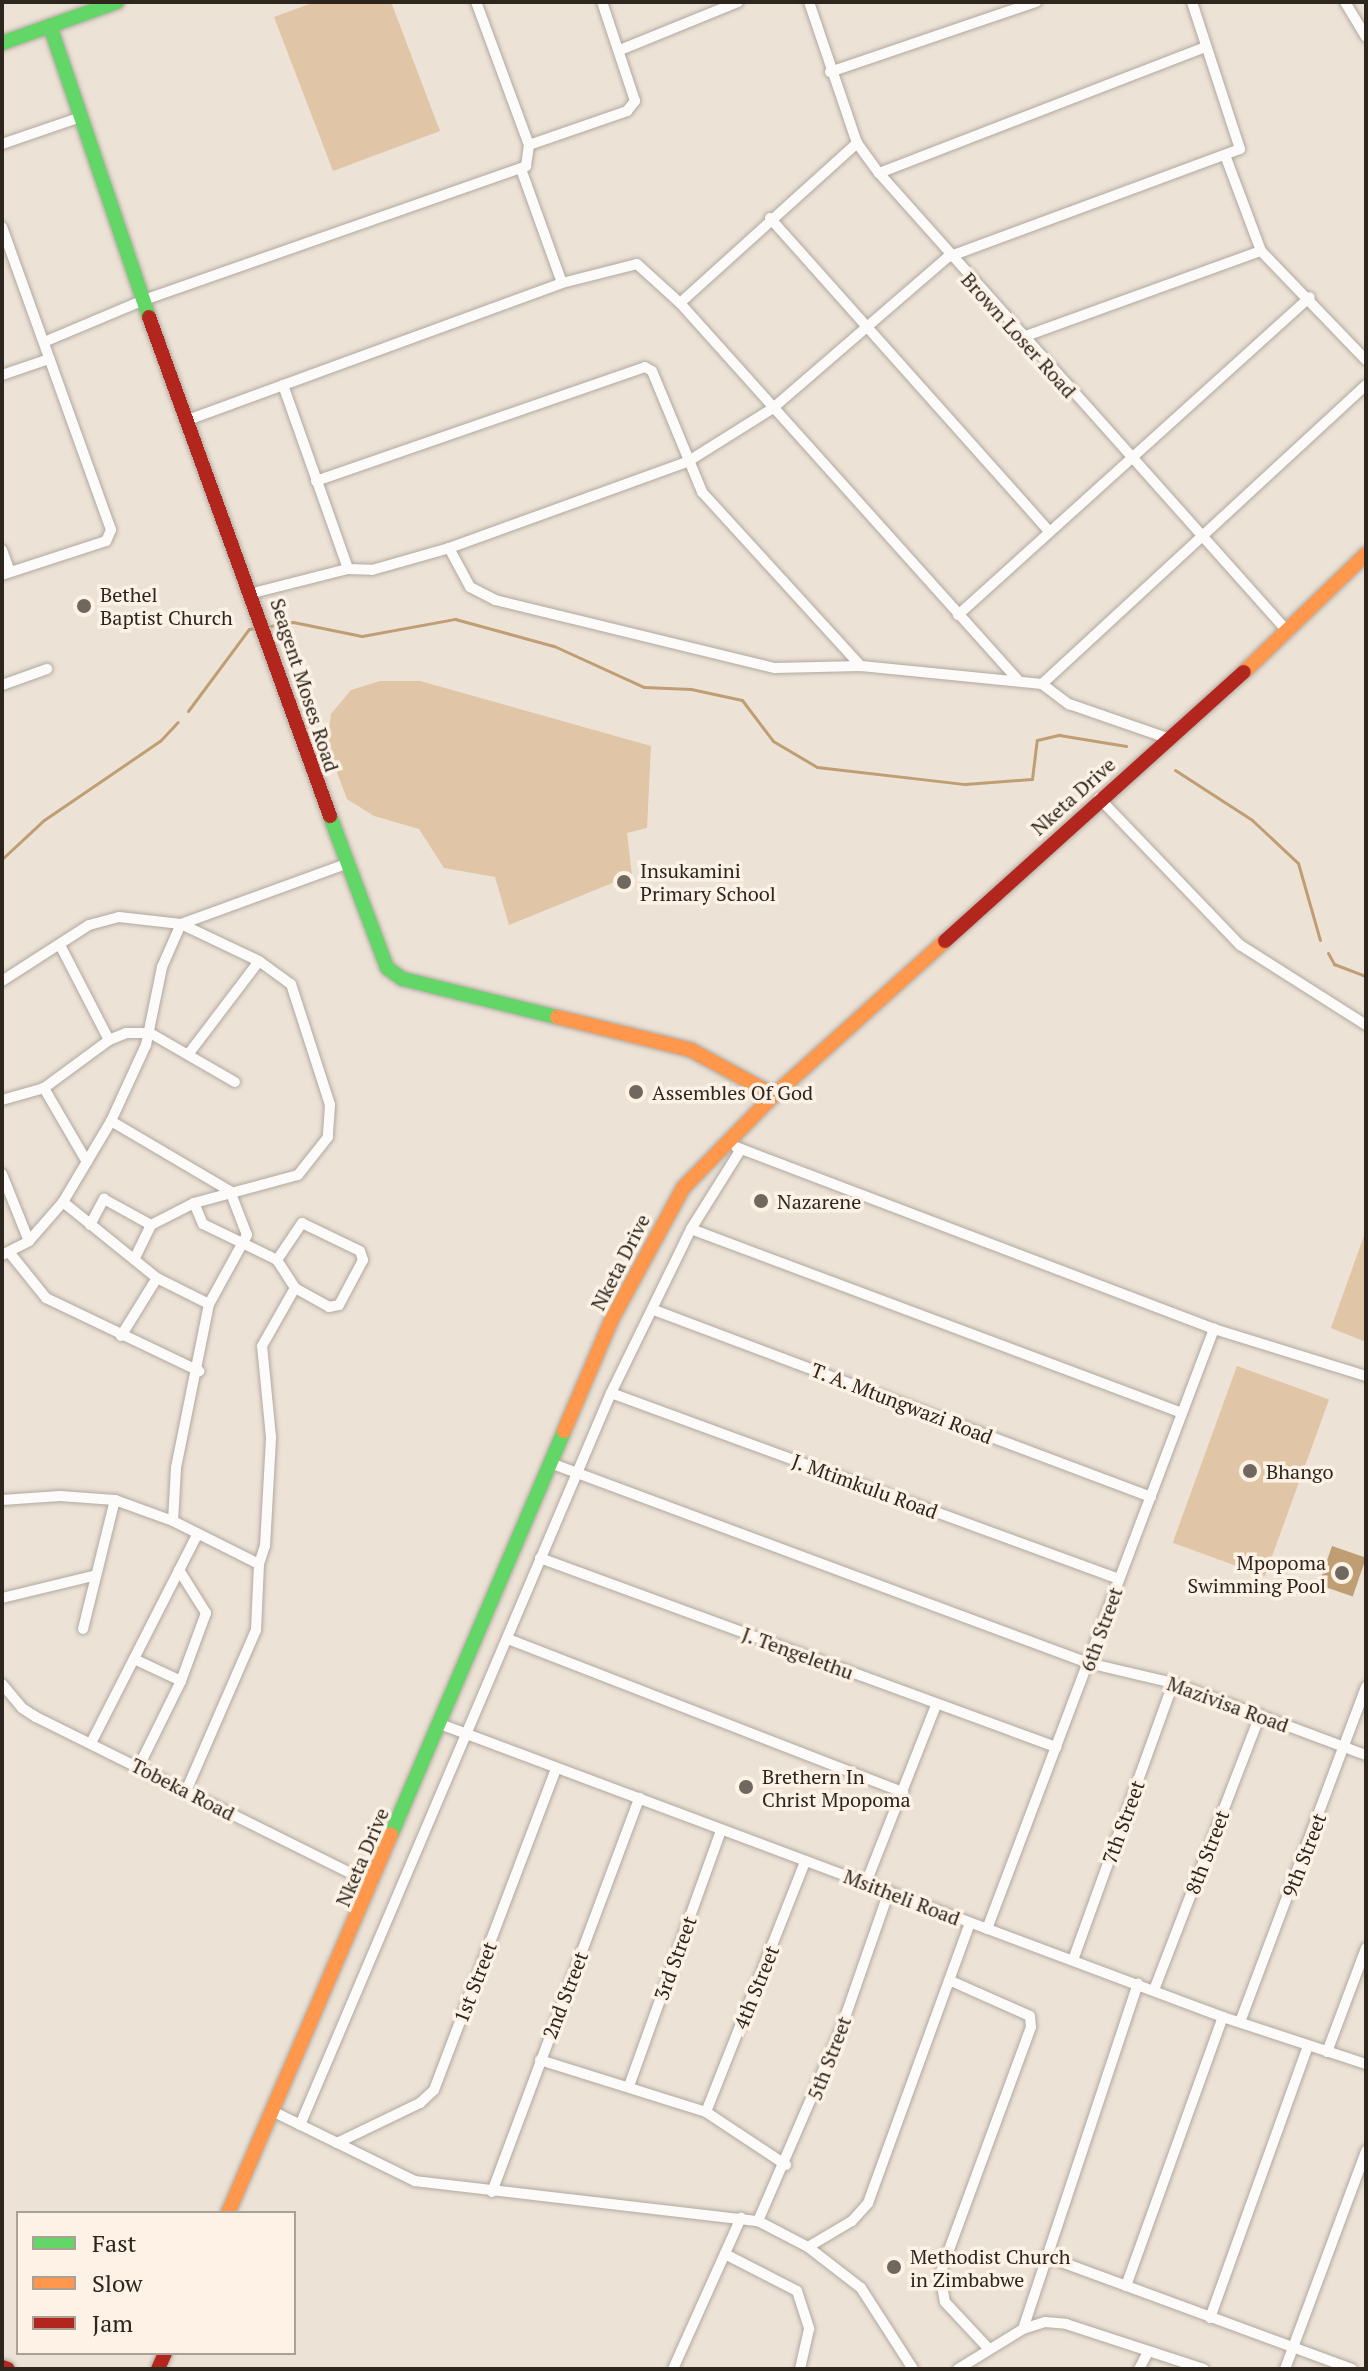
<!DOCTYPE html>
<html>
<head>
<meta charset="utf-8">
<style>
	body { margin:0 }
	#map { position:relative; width:1368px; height:2371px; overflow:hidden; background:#ede2d6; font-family:"PT Serif",serif }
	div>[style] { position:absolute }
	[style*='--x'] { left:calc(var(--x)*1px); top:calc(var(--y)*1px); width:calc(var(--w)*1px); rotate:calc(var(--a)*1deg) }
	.green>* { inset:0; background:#e0c5a6; transform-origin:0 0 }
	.water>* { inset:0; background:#c09e74; transform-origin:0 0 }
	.stream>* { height:3px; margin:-1.5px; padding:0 1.5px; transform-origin:1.5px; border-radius:1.5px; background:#c09e74 }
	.roads { filter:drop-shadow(0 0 2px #b0a9a0) drop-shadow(0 0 2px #b0a9a0) }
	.street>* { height:10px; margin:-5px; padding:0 5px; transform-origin:5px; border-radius:5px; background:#fcfbf9 }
	.fast>* { height:14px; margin:-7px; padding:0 7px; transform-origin:7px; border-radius:7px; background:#63d668 }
	.slow>* { height:14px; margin:-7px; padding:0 7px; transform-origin:7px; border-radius:7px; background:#ff974d }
	.jam>* { height:14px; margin:-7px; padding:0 7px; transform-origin:7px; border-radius:7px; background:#b3261e }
	.dots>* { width:22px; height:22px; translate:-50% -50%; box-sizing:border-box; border:4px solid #fdf2e5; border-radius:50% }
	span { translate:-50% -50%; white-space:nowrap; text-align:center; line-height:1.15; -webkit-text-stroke:7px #fdf2e5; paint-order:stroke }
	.street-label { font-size:20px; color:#2d261e }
	.poi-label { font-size:20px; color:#2d261e }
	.left { translate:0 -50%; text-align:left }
	.right { translate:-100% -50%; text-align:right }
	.frame { position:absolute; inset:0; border:4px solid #2d261e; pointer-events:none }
	.legend { position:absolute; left:16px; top:2211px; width:280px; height:144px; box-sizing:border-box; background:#fdf2e5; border:2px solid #aaa095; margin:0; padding:10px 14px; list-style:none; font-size:24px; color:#2d261e }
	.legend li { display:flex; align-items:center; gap:16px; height:40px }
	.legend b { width:40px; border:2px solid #aaa095 }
</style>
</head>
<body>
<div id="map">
	<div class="green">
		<div style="clip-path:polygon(315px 2px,391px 2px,440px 131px,333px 171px,274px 17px)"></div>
		<div style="clip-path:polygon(380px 681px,420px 681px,651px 746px,647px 828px,627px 833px,632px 875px,509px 925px,495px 877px,444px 868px,419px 829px,374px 816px,347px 799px,327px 746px,331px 714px,351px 690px)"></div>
		<div style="clip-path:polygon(1366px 1230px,1366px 1342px,1331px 1328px)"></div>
		<div style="left:1237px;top:1366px;width:98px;height:188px;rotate:20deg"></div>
	</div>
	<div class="water">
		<div style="left:1332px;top:1546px;width:36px;height:41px;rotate:19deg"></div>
	</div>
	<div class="stream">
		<div style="--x:270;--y:626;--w:23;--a:-10"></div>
		<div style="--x:293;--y:622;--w:70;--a:11.5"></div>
		<div style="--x:362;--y:636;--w:95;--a:-10.4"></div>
		<div style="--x:455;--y:619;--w:103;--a:15.3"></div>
		<div style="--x:554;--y:646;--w:99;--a:24.5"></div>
		<div style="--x:644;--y:687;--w:47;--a:2.4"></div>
		<div style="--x:691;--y:689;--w:52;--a:12.2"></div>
		<div style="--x:742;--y:700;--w:51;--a:52.9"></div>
		<div style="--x:773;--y:741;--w:51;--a:30.6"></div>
		<div style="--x:817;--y:767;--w:149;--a:6.6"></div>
		<div style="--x:965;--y:784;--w:67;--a:-4.3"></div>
		<div style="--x:1032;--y:779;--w:39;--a:-83"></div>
		<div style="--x:1037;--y:740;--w:23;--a:-13"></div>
		<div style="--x:1059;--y:735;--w:68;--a:9.3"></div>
		<div style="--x:188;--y:711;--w:102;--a:-53.4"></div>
		<div style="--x:249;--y:629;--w:7;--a:-8"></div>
		<div style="--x:1175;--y:770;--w:92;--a:33"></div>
		<div style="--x:1252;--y:820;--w:63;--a:43.1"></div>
		<div style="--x:1298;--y:863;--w:80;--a:74.1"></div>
		<div style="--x:2;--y:859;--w:57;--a:-42.9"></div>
		<div style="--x:44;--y:820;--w:140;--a:-34.3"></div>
		<div style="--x:160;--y:741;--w:26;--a:-47"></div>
		<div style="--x:1328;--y:953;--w:13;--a:61"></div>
		<div style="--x:1334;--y:964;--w:34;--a:21"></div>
	</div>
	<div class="roads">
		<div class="street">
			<div style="--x:809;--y:2;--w:149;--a:71.2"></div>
			<div style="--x:857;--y:143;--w:37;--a:54"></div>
			<div style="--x:879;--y:173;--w:615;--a:48.3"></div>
			<div style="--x:1345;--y:2;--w:41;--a:59"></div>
			<div style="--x:620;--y:50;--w:127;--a:-22.1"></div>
			<div style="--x:830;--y:72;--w:218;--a:-18.8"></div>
			<div style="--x:2;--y:144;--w:83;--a:-18.9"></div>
			<div style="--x:529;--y:145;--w:104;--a:-19.1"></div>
			<div style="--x:627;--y:111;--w:13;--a:-51"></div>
			<div style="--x:635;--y:101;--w:104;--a:-108.4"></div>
			<div style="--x:1225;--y:155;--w:103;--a:69.4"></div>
			<div style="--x:1261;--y:251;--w:151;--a:46.1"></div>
			<div style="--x:521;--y:169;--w:121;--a:70.2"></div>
			<div style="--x:879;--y:173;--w:350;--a:-21.1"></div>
			<div style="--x:770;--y:218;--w:416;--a:48.3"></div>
			<div style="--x:2;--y:227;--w:322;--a:70.2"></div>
			<div style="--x:111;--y:530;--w:12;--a:114"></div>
			<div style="--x:106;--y:541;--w:109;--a:161.9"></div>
			<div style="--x:680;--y:303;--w:239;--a:-42.1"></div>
			<div style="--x:1023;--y:337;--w:253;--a:-19.9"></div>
			<div style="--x:44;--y:342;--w:108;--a:-22.8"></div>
			<div style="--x:144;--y:300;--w:405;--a:-19.3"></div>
			<div style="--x:526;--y:166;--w:21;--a:-82"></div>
			<div style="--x:529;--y:145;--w:153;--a:-110.3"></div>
			<div style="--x:2;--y:375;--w:50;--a:-18.8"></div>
			<div style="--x:283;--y:385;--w:195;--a:70.5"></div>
			<div style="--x:185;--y:421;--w:401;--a:-20.1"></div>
			<div style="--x:562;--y:283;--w:77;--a:-14.2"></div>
			<div style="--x:637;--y:264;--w:58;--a:42.2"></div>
			<div style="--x:680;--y:303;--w:506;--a:48.12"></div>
			<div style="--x:316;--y:481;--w:348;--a:-19.1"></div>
			<div style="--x:645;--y:367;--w:8;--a:30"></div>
			<div style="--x:652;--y:371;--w:131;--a:67.5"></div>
			<div style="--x:702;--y:492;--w:236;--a:47.6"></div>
			<div style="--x:449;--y:548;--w:44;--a:61.7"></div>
			<div style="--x:470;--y:587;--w:28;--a:27"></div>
			<div style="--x:495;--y:600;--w:288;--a:13.7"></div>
			<div style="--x:775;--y:668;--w:86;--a:-1.3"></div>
			<div style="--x:861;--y:666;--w:182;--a:5.7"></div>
			<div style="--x:1042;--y:684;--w:441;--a:-42.7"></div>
			<div style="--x:2;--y:550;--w:23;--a:70"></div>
			<div style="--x:253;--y:593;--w:98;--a:-14.2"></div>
			<div style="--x:348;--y:569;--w:24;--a:2"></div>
			<div style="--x:372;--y:570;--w:80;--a:-15.9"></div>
			<div style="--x:449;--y:548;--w:253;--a:-19.9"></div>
			<div style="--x:687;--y:462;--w:102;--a:-32.1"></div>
			<div style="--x:773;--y:408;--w:231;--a:-40.8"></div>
			<div style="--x:948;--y:257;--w:311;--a:-20.3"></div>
			<div style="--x:1240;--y:149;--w:155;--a:-108.1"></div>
			<div style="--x:958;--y:615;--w:474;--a:-42.1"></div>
			<div style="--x:1042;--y:684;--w:34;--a:37"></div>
			<div style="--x:1069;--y:704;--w:104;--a:19.1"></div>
			<div style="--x:2;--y:685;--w:48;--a:-19.6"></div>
			<div style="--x:1099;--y:798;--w:204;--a:46.2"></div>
			<div style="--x:1240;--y:945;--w:149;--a:32.4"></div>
			<div style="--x:60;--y:945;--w:107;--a:62.7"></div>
			<div style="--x:2;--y:981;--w:103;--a:-32.8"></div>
			<div style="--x:89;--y:925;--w:31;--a:-15"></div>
			<div style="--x:119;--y:917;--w:62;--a:6.4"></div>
			<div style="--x:181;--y:924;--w:86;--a:25.4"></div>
			<div style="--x:259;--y:961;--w:39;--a:36"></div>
			<div style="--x:291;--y:984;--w:127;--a:72.1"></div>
			<div style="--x:330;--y:1105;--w:32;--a:94"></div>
			<div style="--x:328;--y:1137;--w:48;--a:128.3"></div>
			<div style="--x:298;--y:1175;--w:108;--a:164.9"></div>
			<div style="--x:194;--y:1203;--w:48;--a:152.9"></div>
			<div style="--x:151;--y:1225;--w:37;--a:116"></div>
			<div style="--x:190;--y:1052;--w:114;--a:-52.8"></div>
			<div style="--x:2;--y:1100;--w:44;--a:-15.9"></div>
			<div style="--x:111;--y:1121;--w:138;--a:30.5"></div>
			<div style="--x:230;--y:1191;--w:47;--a:68.9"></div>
			<div style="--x:247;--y:1235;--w:79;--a:118.8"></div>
			<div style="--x:736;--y:1147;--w:511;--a:20.84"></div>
			<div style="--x:1214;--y:1329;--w:159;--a:17.2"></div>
			<div style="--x:87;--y:1162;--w:86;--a:-120.2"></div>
			<div style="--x:44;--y:1088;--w:81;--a:-36.4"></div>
			<div style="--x:109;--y:1040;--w:18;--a:-22"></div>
			<div style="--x:126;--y:1033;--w:24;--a:0"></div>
			<div style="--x:150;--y:1033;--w:98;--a:30"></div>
			<div style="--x:2;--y:1174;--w:72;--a:68.1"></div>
			<div style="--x:63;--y:1202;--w:121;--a:39"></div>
			<div style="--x:157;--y:1278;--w:58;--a:26.6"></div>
			<div style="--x:209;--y:1304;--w:167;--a:101.4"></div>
			<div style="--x:176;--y:1468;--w:53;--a:93.2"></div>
			<div style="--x:194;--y:1203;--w:23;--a:67"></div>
			<div style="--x:203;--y:1224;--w:82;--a:25.9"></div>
			<div style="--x:277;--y:1260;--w:33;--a:57"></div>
			<div style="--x:295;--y:1288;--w:39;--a:29"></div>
			<div style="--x:329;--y:1307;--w:10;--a:-11"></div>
			<div style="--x:339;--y:1305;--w:51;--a:-61.9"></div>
			<div style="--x:363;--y:1260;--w:9;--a:-108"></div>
			<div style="--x:360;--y:1251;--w:64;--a:-154.2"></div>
			<div style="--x:302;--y:1223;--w:45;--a:124"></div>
			<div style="--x:90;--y:1225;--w:30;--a:-62"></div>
			<div style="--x:104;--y:1199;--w:54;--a:29"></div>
			<div style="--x:691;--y:1229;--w:524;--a:20.54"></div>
			<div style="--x:9;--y:1252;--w:59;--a:51.2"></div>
			<div style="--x:46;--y:1298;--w:170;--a:25.5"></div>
			<div style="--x:2;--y:1255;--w:30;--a:-27"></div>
			<div style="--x:29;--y:1241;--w:52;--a:-48.9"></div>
			<div style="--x:63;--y:1202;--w:94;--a:-59.3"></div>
			<div style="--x:111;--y:1121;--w:84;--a:-65.3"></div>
			<div style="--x:146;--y:1045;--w:80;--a:-78.4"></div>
			<div style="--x:162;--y:967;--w:47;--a:-66.2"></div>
			<div style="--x:181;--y:924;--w:176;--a:-20"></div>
			<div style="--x:654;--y:1310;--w:531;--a:20.62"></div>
			<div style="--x:121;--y:1336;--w:68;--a:-58.2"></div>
			<div style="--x:611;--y:1393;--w:541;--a:20.11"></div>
			<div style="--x:553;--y:1464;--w:571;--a:20.4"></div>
			<div style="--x:1088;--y:1663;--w:87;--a:13.2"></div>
			<div style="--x:1173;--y:1683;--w:206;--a:20.5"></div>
			<div style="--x:2;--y:1500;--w:58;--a:-3.9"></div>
			<div style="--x:60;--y:1496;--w:55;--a:4.2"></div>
			<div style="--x:115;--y:1500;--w:62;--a:19.9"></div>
			<div style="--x:173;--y:1521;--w:96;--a:26.6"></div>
			<div style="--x:259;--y:1564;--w:66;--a:92.6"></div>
			<div style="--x:256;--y:1630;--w:176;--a:113.5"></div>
			<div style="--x:540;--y:1558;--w:550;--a:20.12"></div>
			<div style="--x:259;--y:1564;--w:19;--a:-72"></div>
			<div style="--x:265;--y:1546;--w:109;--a:-86.8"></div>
			<div style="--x:271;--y:1437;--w:91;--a:-95.6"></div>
			<div style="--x:262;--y:1346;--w:67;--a:-60.4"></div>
			<div style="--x:179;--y:1570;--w:51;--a:57.9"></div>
			<div style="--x:206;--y:1613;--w:72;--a:110.2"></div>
			<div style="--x:2;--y:1598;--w:94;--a:-13.6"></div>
			<div style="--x:83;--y:1629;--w:133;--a:-76.1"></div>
			<div style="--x:508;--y:1639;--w:424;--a:21.2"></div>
			<div style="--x:134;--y:1659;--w:52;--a:25.1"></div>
			<div style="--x:181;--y:1681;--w:97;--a:116.3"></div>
			<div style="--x:2;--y:1684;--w:31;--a:50"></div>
			<div style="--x:22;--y:1708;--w:17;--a:33"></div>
			<div style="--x:36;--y:1717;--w:375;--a:26.4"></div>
			<div style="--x:440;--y:1724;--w:836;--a:20.52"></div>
			<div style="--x:1223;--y:2017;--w:151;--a:18.2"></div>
			<div style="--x:91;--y:1743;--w:233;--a:-63"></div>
			<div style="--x:866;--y:1883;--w:191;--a:-68.5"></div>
			<div style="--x:987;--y:1929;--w:642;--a:-69.28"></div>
			<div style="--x:1073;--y:1960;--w:294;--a:-70.1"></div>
			<div style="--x:951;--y:1981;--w:86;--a:23.9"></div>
			<div style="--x:1030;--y:2016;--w:11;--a:85"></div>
			<div style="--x:1031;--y:2027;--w:263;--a:110.2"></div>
			<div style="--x:940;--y:2274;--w:28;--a:80"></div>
			<div style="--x:945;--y:2302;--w:64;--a:46.9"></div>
			<div style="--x:1154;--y:1990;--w:295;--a:-68.9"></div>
			<div style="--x:1240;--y:2022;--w:358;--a:-69.4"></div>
			<div style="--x:1327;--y:2052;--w:111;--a:-69.4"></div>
			<div style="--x:540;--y:2060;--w:174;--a:17.4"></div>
			<div style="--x:706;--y:2112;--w:96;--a:33.5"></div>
			<div style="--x:629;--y:2086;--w:272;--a:-70.2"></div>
			<div style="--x:274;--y:2112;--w:157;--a:26.1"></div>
			<div style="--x:415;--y:2181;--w:345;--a:6.7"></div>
			<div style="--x:758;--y:2221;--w:56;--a:27.5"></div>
			<div style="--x:808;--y:2247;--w:67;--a:37.7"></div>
			<div style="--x:861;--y:2288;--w:96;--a:57.3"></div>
			<div style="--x:706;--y:2112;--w:269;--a:-68.4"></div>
			<div style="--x:300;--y:2125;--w:795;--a:-66.98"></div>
			<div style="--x:611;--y:1393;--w:182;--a:-64"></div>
			<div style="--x:691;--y:1229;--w:94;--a:-58"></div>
			<div style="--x:337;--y:2143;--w:92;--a:-25.7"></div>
			<div style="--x:420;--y:2103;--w:19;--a:-43"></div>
			<div style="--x:434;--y:2090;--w:343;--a:-69.2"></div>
			<div style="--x:492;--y:2192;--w:421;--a:-69.5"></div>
			<div style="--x:758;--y:2221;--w:209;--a:-66.6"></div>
			<div style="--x:841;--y:2029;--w:146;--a:-70.8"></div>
			<div style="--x:808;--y:2247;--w:51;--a:-30.6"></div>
			<div style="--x:852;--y:2221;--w:24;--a:-48"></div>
			<div style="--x:868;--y:2203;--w:298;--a:-70"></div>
			<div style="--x:725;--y:2254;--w:81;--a:27.2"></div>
			<div style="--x:797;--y:2291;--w:40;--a:72"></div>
			<div style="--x:809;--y:2329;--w:41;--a:102.7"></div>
			<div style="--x:1045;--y:2256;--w:327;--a:20.2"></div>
			<div style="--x:1126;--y:2286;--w:286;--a:-70.2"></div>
			<div style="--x:1210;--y:2318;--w:289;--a:-70.2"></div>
			<div style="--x:1023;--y:2329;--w:364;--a:-71.6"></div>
			<div style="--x:673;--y:2369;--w:166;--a:-65.8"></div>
			<div style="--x:958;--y:2369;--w:76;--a:-31.6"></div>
			<div style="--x:1023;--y:2329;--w:23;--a:-18"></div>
			<div style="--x:1045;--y:2322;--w:21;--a:5"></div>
			<div style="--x:1066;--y:2324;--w:145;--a:18.1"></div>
			<div style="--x:1139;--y:2369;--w:19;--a:-62"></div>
			<div style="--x:1285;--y:2369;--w:233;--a:-69.6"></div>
		</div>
		<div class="fast">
			<div style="--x:50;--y:26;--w:307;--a:71.2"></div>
			<div style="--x:2;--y:43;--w:122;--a:-19.6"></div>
			<div style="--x:330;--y:816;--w:162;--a:69.4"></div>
			<div style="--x:387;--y:968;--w:19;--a:35"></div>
			<div style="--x:403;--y:979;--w:159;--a:13.9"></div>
			<div style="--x:391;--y:1835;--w:439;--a:-66.8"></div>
		</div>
		<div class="slow">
			<div style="--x:1244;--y:672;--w:170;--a:-44"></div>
			<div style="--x:557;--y:1017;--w:138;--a:13.8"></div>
			<div style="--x:691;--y:1050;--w:94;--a:28.5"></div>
			<div style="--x:564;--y:1431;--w:122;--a:-66.8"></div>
			<div style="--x:612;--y:1319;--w:149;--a:-61.5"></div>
			<div style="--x:683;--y:1188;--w:130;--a:-45.6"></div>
			<div style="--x:774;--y:1095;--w:230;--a:-42"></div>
			<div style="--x:228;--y:2213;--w:412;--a:-66.7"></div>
		</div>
		<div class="jam">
			<div style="--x:149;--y:317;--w:531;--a:70.06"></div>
			<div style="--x:945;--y:941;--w:402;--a:-42"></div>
			<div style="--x:2;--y:2367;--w:6;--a:18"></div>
			<div style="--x:158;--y:2369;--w:17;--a:-66"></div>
		</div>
	</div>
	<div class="dots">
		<div style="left:84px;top:606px;background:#70685e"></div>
		<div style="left:624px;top:882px;background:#70685e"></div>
		<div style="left:636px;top:1092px;background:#70685e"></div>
		<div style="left:761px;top:1201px;background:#70685e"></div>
		<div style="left:1250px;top:1471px;background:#70685e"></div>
		<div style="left:1342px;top:1573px;background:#70685e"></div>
		<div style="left:746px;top:1787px;background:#70685e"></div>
		<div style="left:894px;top:2267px;background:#70685e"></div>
	</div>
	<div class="street-label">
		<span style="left:1019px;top:335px;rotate:48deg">Brown Loser Road</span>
		<span style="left:305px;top:685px;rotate:72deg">Seagent Moses Road</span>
		<span style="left:1073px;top:796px;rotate:-42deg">Nketa Drive</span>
		<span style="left:620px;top:1262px;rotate:-63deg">Nketa Drive</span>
		<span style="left:902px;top:1403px;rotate:21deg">T. A. Mtungwazi Road</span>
		<span style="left:865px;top:1486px;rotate:20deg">J. Mtimkulu Road</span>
		<span style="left:1101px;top:1629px;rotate:-70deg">6th Street</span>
		<span style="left:798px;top:1653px;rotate:20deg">J. Tengelethu</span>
		<span style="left:1228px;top:1704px;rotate:20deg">Mazivisa Road</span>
		<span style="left:183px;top:1789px;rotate:27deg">Tobeka Road</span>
		<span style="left:1123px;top:1822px;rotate:-70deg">7th Street</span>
		<span style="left:1207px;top:1852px;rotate:-69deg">8th Street</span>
		<span style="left:1304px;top:1855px;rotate:-69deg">9th Street</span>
		<span style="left:362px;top:1857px;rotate:-67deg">Nketa Drive</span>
		<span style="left:902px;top:1897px;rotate:21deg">Msitheli Road</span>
		<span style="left:675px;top:1958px;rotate:-70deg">3rd Street</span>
		<span style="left:475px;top:1982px;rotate:-69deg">1st Street</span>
		<span style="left:756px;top:1987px;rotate:-68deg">4th Street</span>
		<span style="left:565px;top:1995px;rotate:-69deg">2nd Street</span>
		<span style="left:829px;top:2058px;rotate:-69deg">5th Street</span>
	</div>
	<div class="poi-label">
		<span class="left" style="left:100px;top:606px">Bethel<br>Baptist Church</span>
		<span class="left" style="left:640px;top:882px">Insukamini<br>Primary School</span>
		<span class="left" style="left:652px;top:1092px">Assembles Of God</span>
		<span class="left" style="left:777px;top:1201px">Nazarene</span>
		<span class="left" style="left:1266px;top:1471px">Bhango</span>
		<span class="right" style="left:1326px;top:1574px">Mpopoma<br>Swimming Pool</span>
		<span class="left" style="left:762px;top:1788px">Brethern In<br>Christ Mpopoma</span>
		<span class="left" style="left:910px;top:2268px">Methodist Church<br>in Zimbabwe</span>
	</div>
	<div class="frame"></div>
	<ul class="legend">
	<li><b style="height:10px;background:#63d668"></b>Fast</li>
	<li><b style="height:10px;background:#ff974d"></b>Slow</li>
	<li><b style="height:10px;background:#b3261e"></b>Jam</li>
	</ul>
</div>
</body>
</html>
